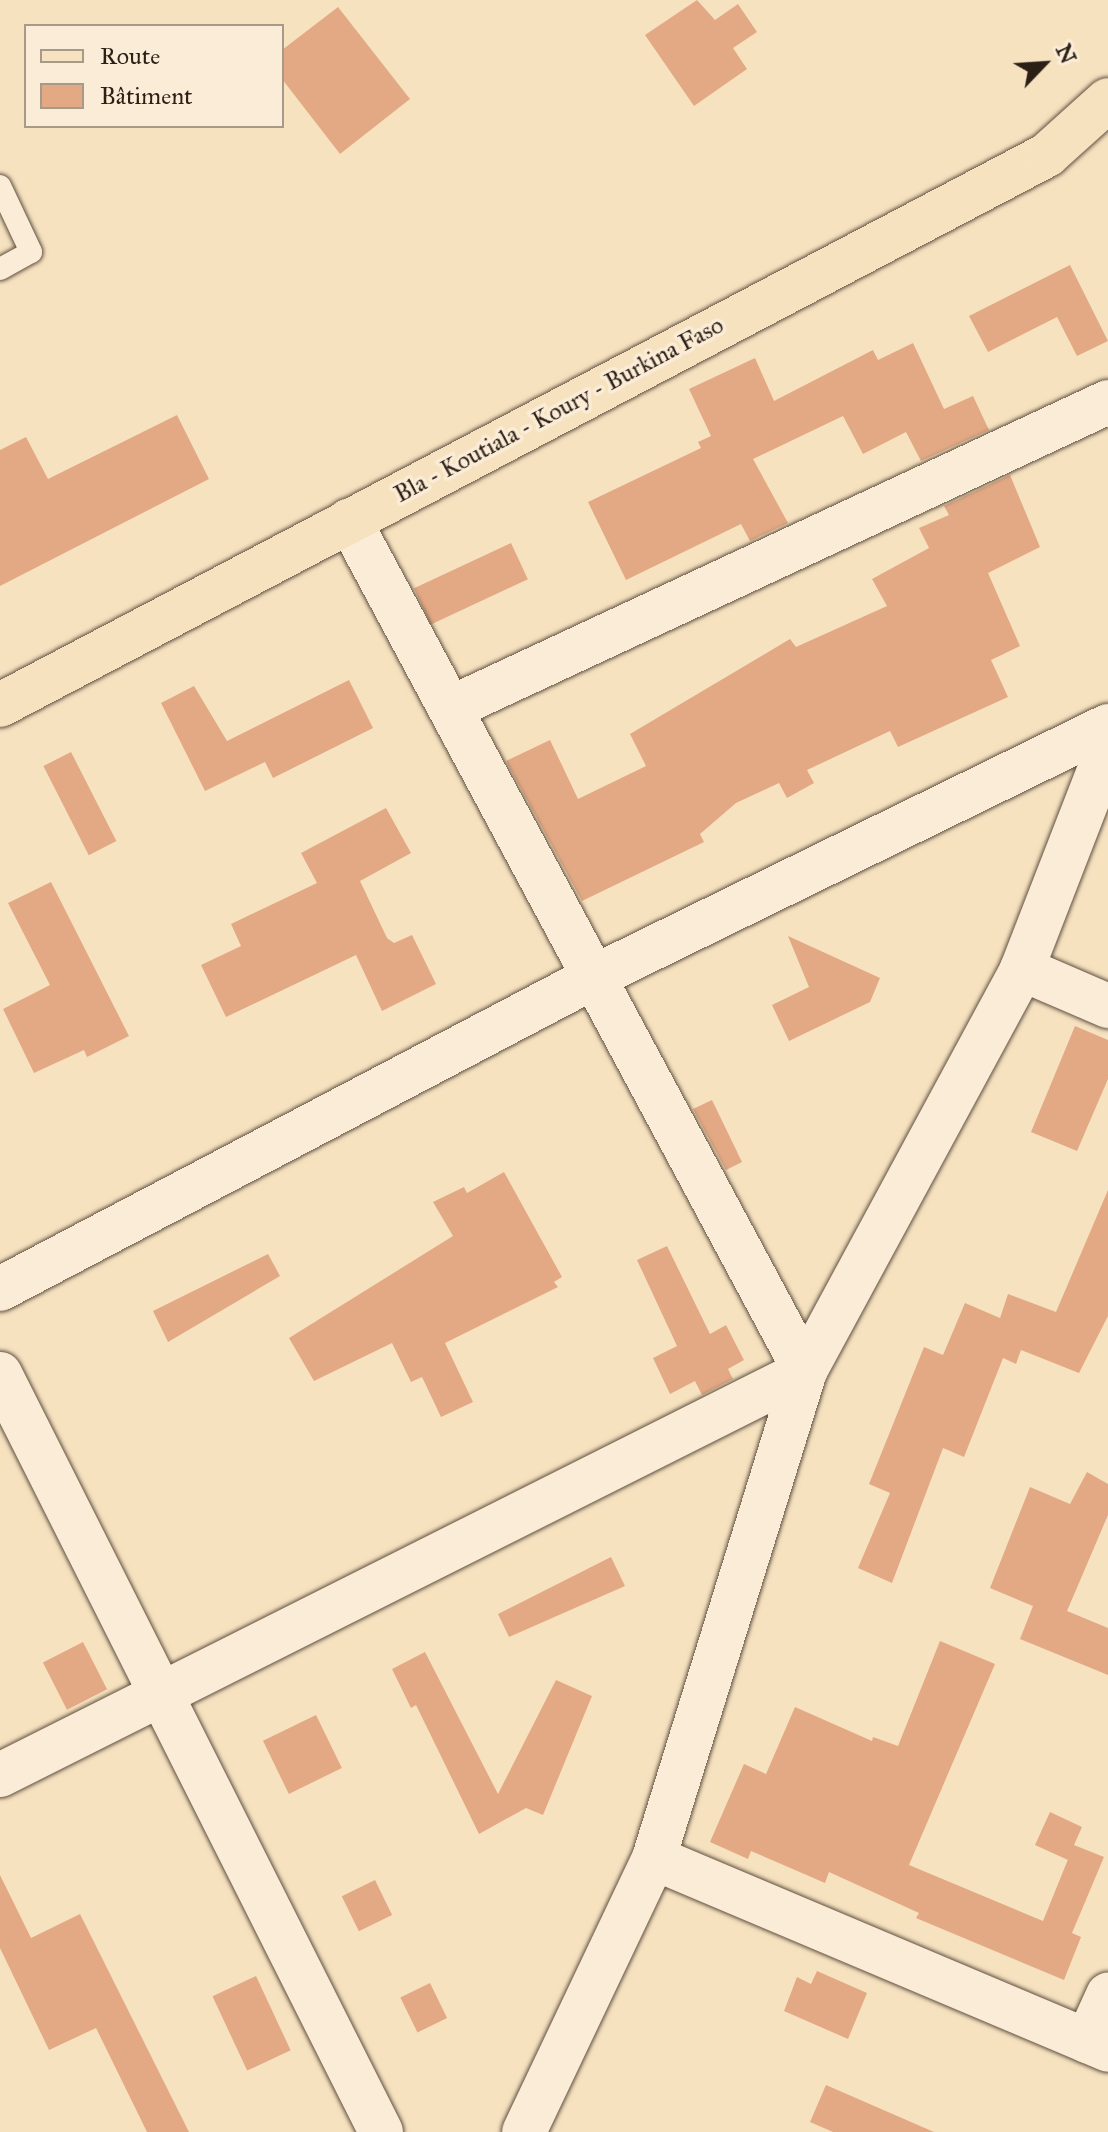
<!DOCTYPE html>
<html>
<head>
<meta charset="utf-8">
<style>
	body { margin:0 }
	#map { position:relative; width:1108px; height:2132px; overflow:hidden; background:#f7e2c0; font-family:"IM FELL Great Primer",serif }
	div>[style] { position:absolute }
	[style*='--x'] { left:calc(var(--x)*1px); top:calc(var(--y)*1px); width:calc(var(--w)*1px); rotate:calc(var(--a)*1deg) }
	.building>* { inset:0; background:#e3a984; transform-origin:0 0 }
	.roads { filter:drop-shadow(0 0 2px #5f5040) drop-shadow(0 0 2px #5f5040) }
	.service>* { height:22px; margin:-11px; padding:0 11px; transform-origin:11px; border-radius:11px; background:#faecd6 }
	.minor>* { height:44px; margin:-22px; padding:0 22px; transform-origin:22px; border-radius:22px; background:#faecd6 }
	.tertiary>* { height:44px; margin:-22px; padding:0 22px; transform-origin:22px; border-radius:22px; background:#faecd6 }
	.primary>* { height:44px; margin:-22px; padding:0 22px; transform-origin:22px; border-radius:22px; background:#f7e2c0 }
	span { translate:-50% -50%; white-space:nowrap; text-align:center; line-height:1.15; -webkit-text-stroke:7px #faecd6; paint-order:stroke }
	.street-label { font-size:24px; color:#2c1f16 }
	.legend { position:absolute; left:24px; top:24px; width:260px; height:104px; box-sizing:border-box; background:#faecd6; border:2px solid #a89a89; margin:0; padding:10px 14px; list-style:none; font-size:24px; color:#2c1f16 }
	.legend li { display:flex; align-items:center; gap:16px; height:40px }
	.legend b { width:40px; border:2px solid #a89a89 }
	.north { position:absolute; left:1004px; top:24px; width:80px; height:80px; -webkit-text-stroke:6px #faecd6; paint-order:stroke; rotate:65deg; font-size:22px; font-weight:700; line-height:32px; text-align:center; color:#2c1f16 }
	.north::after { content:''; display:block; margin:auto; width:28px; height:36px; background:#2c1f16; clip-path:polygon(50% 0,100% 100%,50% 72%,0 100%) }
</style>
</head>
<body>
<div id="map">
	<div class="building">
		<div style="clip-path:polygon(697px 0,715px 20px,738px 4px,757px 32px,733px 48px,747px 69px,694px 106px,645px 35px)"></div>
		<div style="clip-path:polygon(338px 7px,410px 99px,340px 154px,282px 79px,282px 50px)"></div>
		<div style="clip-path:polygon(1070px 265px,1108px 341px,1077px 356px,1057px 317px,988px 352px,969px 316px)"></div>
		<div style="clip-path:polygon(913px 343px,944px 409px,973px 396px,989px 430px,921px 461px,906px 432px,863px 454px,843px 416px,753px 459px,788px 523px,750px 541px,741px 524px,626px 580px,588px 502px,701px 448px,698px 442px,711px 436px,689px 389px,755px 358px,774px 401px,873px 350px,878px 360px)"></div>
		<div style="clip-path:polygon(177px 415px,209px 479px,0 586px,0 450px,26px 437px,48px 479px)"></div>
		<div style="clip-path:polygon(1010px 475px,1040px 547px,988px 573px,1020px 646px,991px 660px,1008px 697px,898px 747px,890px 731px,807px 770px,814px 783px,787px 798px,779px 783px,736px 803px,700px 834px,704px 842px,582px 901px,506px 761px,550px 740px,578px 799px,646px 766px,630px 734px,790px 639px,796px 647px,887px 606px,872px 579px,929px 548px,919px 528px,949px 515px,944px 506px)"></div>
		<div style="left:511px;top:543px;width:40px;height:107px;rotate:65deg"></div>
		<div style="clip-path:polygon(349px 680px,373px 728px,273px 778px,265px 762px,205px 791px,161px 703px,194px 686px,227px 741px)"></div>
		<div style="left:71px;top:752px;width:100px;height:31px;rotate:63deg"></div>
		<div style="clip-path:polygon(386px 808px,411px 853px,360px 881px,387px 938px,394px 943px,412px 935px,436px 984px,382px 1011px,356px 955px,226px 1017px,201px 965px,241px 946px,231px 924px,317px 883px,301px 853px)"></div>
		<div style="clip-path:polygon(51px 882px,129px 1036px,87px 1057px,84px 1050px,34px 1073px,3px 1009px,50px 985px,8px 903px)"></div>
		<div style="clip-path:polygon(788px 936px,880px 978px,870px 1002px,789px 1041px,772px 1005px,809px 987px)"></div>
		<div style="clip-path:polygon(1075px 1026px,1108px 1040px,1108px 1079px,1077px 1151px,1031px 1132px)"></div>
		<div style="clip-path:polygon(712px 1100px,742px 1162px,726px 1170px,693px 1109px)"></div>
		<div style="clip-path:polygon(504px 1172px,562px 1277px,554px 1282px,558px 1287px,445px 1343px,473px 1402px,441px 1417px,422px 1377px,411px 1382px,392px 1343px,314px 1381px,289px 1338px,453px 1236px,433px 1202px,464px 1187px,467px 1193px)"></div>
		<div style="clip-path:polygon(1108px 1190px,1108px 1316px,1079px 1373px,1021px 1350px,1016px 1364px,1003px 1358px,964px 1457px,943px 1448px,892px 1583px,858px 1568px,890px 1493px,869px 1484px,924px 1347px,943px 1355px,965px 1303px,1000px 1318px,1008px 1294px,1056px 1312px)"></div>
		<div style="clip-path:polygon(667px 1246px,710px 1334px,726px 1325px,744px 1360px,728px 1369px,733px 1379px,702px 1395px,695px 1381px,670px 1394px,653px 1358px,677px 1346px,637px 1260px)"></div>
		<div style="clip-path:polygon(268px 1254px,280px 1276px,168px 1342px,153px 1311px)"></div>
		<div style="clip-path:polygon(1087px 1472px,1108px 1484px,1108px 1515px,1067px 1611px,1108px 1628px,1108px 1675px,1020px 1639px,1033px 1606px,990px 1588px,1030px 1487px,1070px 1504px)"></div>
		<div style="clip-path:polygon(611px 1557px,625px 1586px,509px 1637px,498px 1614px)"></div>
		<div style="clip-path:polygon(940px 1641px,995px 1664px,909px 1865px,1043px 1921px,1071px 1852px,1068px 1860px,1035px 1845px,1050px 1812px,1082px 1827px,1074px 1845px,1104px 1857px,1072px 1933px,1081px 1937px,1064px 1980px,916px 1918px,919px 1913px,829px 1872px,825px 1883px,751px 1851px,748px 1859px,710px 1842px,744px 1764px,766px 1774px,795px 1707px,872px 1741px,873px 1737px,898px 1746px)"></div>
		<div style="left:83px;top:1642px;width:53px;height:45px;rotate:63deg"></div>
		<div style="clip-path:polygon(425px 1652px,498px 1794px,556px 1680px,592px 1696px,543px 1815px,526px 1808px,479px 1834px,416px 1705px,411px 1708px,392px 1669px)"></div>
		<div style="left:316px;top:1715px;width:59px;height:59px;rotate:64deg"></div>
		<div style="clip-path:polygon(0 1875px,31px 1938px,80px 1914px,189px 2132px,147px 2132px,96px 2028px,49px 2050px,0 1948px)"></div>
		<div style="left:375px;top:1880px;width:39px;height:37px;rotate:64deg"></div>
		<div style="clip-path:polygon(817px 1971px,867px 1993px,848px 2039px,784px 2011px,797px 1977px,811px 1984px)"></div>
		<div style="left:256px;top:1976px;width:82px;height:48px;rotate:65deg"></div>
		<div style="left:430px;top:1983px;width:39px;height:33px;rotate:64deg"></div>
		<div style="clip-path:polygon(826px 2085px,934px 2132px,833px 2132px,810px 2122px)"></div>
	</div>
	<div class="roads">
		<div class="service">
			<div style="--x:0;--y:186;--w:73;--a:64.8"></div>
			<div style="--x:31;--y:252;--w:35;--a:151"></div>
		</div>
		<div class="minor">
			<div style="--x:451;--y:708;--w:725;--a:-24.97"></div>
			<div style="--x:1022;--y:969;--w:94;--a:23.3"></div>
			<div style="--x:0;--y:1289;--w:673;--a:-27.71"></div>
			<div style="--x:596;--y:976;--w:570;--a:-26.03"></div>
			<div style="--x:0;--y:1374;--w:848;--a:63.31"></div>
			<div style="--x:0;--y:1775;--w:901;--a:-26.65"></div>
			<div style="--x:805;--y:1371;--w:965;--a:-118.18"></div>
			<div style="--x:654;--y:1858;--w:493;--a:22.9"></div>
			<div style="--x:1087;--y:2041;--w:51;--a:-65.5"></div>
		</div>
		<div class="tertiary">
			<div style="--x:524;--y:2132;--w:303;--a:-64.6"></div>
			<div style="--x:654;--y:1858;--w:510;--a:-72.77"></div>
			<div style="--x:805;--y:1371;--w:457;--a:-61.6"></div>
			<div style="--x:1022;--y:969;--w:238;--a:-68.8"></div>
		</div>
		<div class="primary">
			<div style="--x:0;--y:705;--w:1183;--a:-27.71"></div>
			<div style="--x:1047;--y:155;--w:82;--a:-42"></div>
		</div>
	</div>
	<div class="street-label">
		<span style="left:559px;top:410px;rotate:-28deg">Bla - Koutiala - Koury - Burkina Faso</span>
	</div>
	<ul class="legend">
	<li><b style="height:10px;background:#f7e2c0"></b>Route</li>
	<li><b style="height:22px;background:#e3a984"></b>Bâtiment</li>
	</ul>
	<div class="north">N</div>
</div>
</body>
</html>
